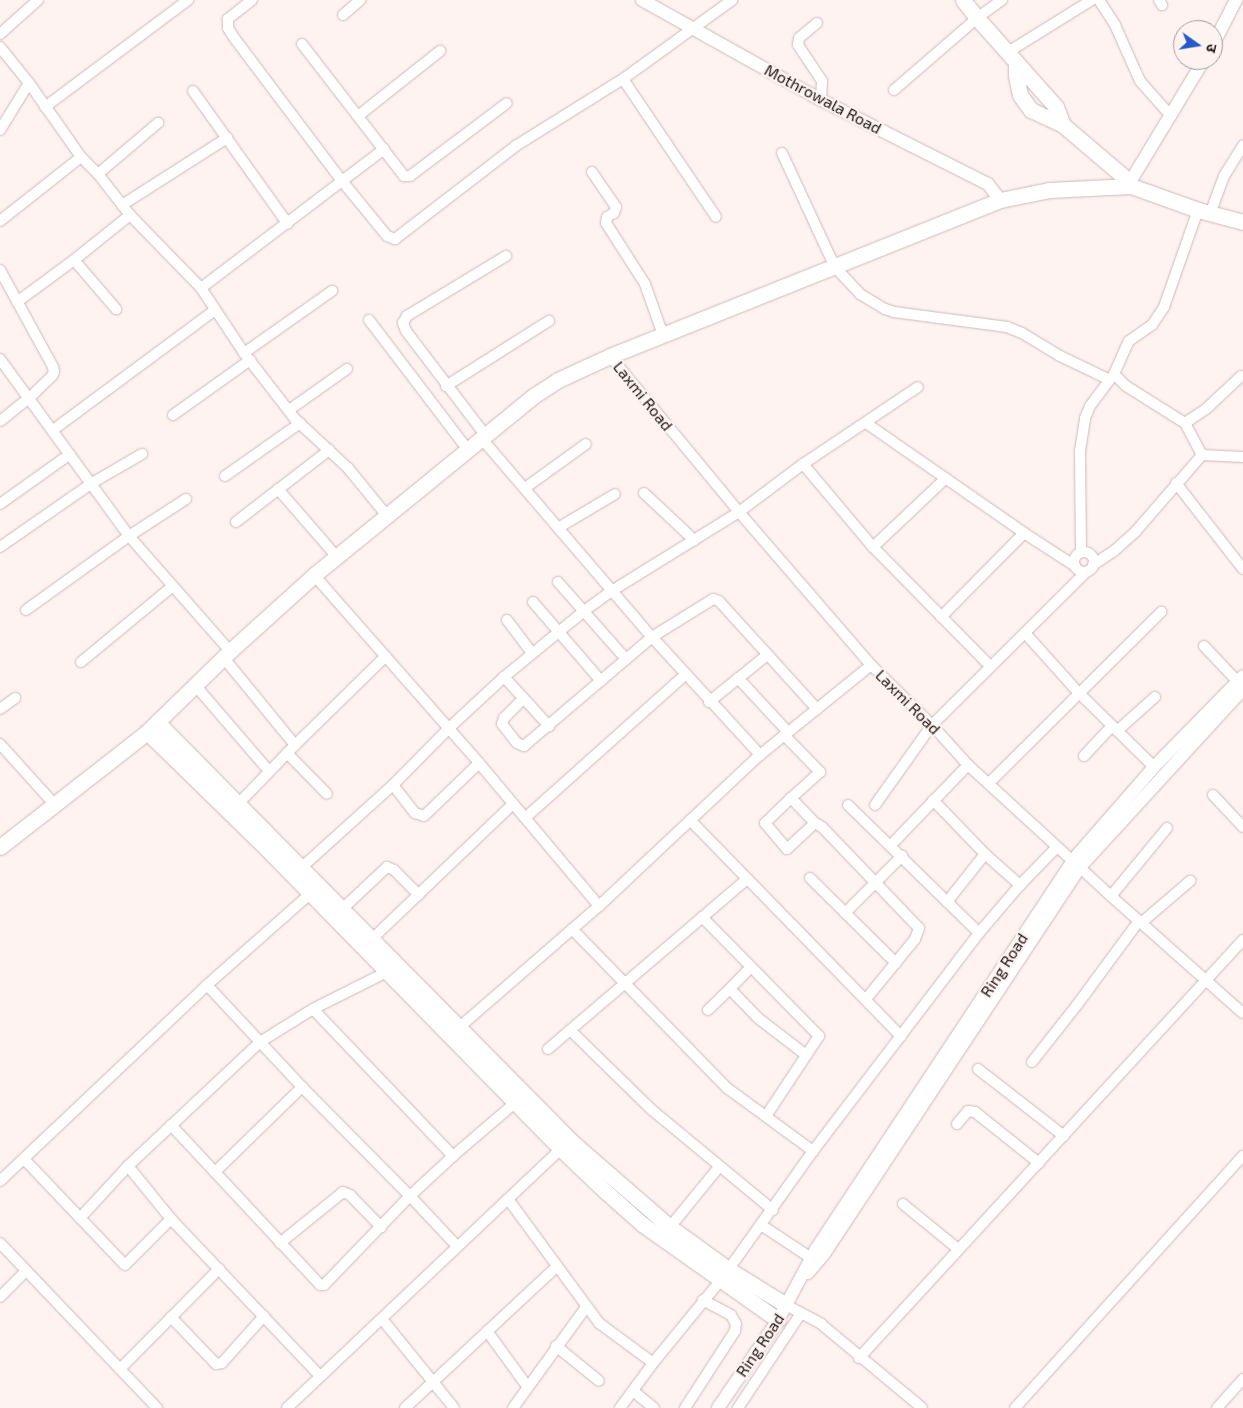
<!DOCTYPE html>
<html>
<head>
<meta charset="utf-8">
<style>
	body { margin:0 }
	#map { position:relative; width:1243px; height:1408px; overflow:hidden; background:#fef3f1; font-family:"Exo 2","Noto Sans Devanagari",sans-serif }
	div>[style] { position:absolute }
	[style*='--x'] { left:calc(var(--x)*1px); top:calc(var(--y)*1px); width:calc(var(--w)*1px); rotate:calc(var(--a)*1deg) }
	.roads { filter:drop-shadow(0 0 1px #ccbab7) drop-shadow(0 0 1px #ccbab7) }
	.minor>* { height:10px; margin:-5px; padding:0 5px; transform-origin:5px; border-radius:5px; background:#fff }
	.minor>.ring { margin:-5px; padding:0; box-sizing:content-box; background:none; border:10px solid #fff; border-radius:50% }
	.tertiary>* { height:12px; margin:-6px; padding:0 6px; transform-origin:6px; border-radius:6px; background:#fff }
	.secondary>* { height:15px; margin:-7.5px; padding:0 7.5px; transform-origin:7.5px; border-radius:7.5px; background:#fff }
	span { translate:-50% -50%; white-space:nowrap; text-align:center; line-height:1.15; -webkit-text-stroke:4.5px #fef3f1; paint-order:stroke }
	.street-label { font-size:16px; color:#1e1716 }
	.north { position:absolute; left:1173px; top:20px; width:50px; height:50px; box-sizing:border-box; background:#fef3f1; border:1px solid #a49b99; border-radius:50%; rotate:103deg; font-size:14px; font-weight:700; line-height:20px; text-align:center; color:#1e1716 }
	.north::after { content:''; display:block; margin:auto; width:18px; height:22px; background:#255bc8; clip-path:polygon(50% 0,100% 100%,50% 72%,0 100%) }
</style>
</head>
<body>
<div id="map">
	<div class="roads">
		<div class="minor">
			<div style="--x:252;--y:0;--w:31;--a:142"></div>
			<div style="--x:228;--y:19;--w:9;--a:90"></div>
			<div style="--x:228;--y:28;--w:13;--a:58"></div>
			<div style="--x:235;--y:39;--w:178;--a:53"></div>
			<div style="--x:342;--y:181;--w:71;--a:50.7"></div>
			<div style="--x:387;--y:236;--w:9;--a:21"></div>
			<div style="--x:395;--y:239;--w:154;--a:-37.6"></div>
			<div style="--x:517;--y:145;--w:125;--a:-31.9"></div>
			<div style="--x:623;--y:79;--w:135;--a:-35.9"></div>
			<div style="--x:1099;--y:0;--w:30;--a:57"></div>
			<div style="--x:1115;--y:25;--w:61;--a:65.9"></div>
			<div style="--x:1140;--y:81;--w:47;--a:48.5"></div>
			<div style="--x:1159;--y:0;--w:6;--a:59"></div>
			<div style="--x:343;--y:15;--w:23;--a:-41"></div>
			<div style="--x:817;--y:23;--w:23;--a:140"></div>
			<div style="--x:799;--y:38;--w:7;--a:98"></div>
			<div style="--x:798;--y:45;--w:43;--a:56.3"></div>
			<div style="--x:822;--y:81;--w:19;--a:93"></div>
			<div style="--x:0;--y:34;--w:51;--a:-41.8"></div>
			<div style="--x:302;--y:44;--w:167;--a:52.3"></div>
			<div style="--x:404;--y:176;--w:6;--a:0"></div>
			<div style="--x:410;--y:176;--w:121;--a:-37"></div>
			<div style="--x:0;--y:47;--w:46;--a:51.1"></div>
			<div style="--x:29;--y:83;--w:90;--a:54.9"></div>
			<div style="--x:81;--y:157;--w:24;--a:45"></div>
			<div style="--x:98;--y:174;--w:52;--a:52"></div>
			<div style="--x:130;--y:215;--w:102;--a:45.8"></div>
			<div style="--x:201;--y:288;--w:78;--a:56.5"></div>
			<div style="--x:244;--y:353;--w:83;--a:52.3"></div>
			<div style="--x:295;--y:419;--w:72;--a:42.8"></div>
			<div style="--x:348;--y:468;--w:63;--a:50.8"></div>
			<div style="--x:1008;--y:52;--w:99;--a:-31.8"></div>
			<div style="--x:623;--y:79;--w:166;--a:56"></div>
			<div style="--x:894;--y:90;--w:110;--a:-40.9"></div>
			<div style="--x:977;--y:18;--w:31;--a:-36"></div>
			<div style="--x:193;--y:91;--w:163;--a:54.5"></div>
			<div style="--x:45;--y:107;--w:179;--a:-36.8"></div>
			<div style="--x:358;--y:116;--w:105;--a:-38.4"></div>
			<div style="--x:0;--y:130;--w:55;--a:-58.3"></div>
			<div style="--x:782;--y:153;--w:126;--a:65.1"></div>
			<div style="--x:835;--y:267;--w:37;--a:47"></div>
			<div style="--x:860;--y:294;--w:29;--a:31"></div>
			<div style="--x:885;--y:309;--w:9;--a:18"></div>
			<div style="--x:894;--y:312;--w:114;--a:7.6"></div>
			<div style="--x:1007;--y:327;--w:16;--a:22"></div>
			<div style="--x:1022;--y:333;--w:44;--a:31.2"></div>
			<div style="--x:1060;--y:356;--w:55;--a:25.6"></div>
			<div style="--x:592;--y:172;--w:42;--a:55.6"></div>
			<div style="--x:616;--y:207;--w:6;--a:108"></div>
			<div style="--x:614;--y:213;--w:8;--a:150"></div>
			<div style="--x:607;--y:217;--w:6;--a:99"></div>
			<div style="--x:606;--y:223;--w:72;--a:57.4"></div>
			<div style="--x:645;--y:284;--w:54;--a:70.6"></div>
			<div style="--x:98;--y:174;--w:79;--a:-40.4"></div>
			<div style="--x:122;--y:205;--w:125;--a:-32.5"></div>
			<div style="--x:1210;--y:214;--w:40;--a:-69.8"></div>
			<div style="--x:1224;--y:176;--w:36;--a:-58"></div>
			<div style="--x:0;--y:221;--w:103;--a:-38.3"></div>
			<div style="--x:74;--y:260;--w:65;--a:49.4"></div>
			<div style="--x:0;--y:270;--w:111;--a:61.3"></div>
			<div style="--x:53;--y:367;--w:5;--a:79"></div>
			<div style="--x:54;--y:372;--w:4;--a:117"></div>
			<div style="--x:52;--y:376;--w:30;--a:136"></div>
			<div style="--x:30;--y:397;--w:38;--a:141"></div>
			<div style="--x:201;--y:288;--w:230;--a:-37.2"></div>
			<div style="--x:17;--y:302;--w:71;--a:-36.4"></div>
			<div style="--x:74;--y:260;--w:72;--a:-38.8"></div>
			<div style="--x:369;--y:320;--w:163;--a:52.7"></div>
			<div style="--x:244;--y:353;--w:108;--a:-35.2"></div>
			<div style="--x:610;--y:356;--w:202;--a:50.4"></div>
			<div style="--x:739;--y:512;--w:202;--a:49.2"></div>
			<div style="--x:871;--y:665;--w:86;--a:44.5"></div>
			<div style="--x:932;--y:725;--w:54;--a:48"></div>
			<div style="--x:968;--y:765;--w:194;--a:42.5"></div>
			<div style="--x:1111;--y:896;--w:176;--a:41.6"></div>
			<div style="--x:0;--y:359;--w:219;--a:53.9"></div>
			<div style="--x:129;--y:536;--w:153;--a:48.7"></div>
			<div style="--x:1114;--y:374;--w:17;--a:45"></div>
			<div style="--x:1126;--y:386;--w:70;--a:32.1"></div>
			<div style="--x:1185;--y:423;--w:36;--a:62"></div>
			<div style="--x:1202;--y:455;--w:41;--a:2.8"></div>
			<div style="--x:446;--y:386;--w:122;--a:-32.3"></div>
			<div style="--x:289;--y:410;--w:71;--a:-35.3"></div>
			<div style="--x:173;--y:415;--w:95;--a:-35.5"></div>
			<div style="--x:866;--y:423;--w:193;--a:34.8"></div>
			<div style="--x:1024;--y:533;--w:61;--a:32.9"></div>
			<div style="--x:1185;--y:423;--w:25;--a:-34"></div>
			<div style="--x:1206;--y:409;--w:48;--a:-43.3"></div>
			<div style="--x:53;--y:430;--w:202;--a:-36.5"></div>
			<div style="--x:486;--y:436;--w:132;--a:-127.3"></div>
			<div style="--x:406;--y:331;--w:9;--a:-111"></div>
			<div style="--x:403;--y:323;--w:8;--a:-60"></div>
			<div style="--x:407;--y:316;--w:116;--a:-31.2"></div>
			<div style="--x:482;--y:439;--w:261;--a:49.4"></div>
			<div style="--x:652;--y:637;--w:160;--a:47.5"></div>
			<div style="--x:803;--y:464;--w:109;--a:49.9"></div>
			<div style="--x:873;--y:547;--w:167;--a:45.5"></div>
			<div style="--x:225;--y:476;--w:92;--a:-35.2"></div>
			<div style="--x:1176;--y:483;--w:109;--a:52.1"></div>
			<div style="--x:525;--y:488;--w:75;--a:-35.8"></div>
			<div style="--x:278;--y:489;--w:90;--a:49.1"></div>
			<div style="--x:644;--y:493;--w:69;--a:43.2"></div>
			<div style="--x:0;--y:504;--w:86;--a:-35.5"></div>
			<div style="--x:236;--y:522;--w:118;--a:-37.7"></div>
			<div style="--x:558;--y:528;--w:66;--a:-30.8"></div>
			<div style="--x:0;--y:547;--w:112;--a:-34.8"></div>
			<div style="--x:92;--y:483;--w:58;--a:-30.1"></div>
			<div style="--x:873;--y:547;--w:100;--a:-43.4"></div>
			<div style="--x:1081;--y:552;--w:101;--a:-90.6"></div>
			<div style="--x:1080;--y:451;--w:33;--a:-81"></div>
			<div style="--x:1085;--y:418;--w:13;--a:-67"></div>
			<div style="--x:1090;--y:406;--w:40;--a:-53"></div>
			<div style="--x:1114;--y:374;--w:36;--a:-66"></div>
			<div style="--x:1129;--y:341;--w:28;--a:-35"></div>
			<div style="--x:1152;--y:325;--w:22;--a:-56"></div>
			<div style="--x:1164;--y:307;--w:103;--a:-70.7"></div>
			<div class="ring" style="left:1074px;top:552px;width:10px;height:10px"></div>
			<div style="--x:1093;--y:565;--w:25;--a:-34"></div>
			<div style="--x:1114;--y:551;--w:30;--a:-42"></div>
			<div style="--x:1136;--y:531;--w:101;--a:-49"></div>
			<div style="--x:314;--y:575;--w:250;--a:48.7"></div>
			<div style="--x:479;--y:763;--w:187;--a:50"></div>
			<div style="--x:558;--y:582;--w:103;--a:48.6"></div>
			<div style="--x:533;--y:602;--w:104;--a:49.3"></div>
			<div style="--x:26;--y:610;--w:127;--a:-35.7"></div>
			<div style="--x:129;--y:536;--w:68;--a:-33"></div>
			<div style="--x:941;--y:617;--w:118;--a:-45.3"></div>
			<div style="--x:507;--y:620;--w:41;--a:52.9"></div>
			<div style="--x:1025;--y:633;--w:79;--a:48.1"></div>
			<div style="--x:1078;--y:692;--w:107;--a:44.6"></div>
			<div style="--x:1204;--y:646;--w:50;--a:46.6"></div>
			<div style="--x:223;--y:657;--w:114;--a:50.7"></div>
			<div style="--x:295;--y:745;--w:82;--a:134"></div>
			<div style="--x:81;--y:662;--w:119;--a:-39.6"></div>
			<div style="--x:504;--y:677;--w:67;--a:47.4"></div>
			<div style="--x:738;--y:678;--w:74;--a:47.2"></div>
			<div style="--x:195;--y:685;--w:113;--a:49.3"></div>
			<div style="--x:523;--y:699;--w:27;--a:135"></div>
			<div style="--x:504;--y:718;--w:6;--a:108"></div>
			<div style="--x:502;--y:724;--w:24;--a:52"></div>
			<div style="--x:517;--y:743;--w:8;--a:23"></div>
			<div style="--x:524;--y:746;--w:168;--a:-40.4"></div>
			<div style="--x:652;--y:637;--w:72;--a:-31.9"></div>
			<div style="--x:713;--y:599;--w:6;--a:18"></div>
			<div style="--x:719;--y:601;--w:146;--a:47.8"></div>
			<div style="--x:709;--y:702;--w:75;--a:-39"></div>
			<div style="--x:0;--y:709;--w:19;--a:-36"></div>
			<div style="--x:1117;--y:731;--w:51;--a:-41.8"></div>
			<div style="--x:784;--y:735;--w:52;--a:45.8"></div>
			<div style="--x:820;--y:772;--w:39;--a:138"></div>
			<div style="--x:791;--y:798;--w:36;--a:136"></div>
			<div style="--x:765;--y:823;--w:34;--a:50"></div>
			<div style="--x:787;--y:849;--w:38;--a:-43"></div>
			<div style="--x:815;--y:823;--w:35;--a:-134"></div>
			<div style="--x:0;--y:744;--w:82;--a:48"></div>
			<div style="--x:295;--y:745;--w:127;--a:-44.4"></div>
			<div style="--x:287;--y:753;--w:57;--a:45.7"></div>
			<div style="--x:1084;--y:756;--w:41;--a:-47"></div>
			<div style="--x:989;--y:783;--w:243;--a:-44.8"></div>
			<div style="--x:393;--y:785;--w:36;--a:52"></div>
			<div style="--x:415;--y:813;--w:9;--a:18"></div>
			<div style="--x:424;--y:816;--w:76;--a:-43.9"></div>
			<div style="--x:1213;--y:795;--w:44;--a:46.8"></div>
			<div style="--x:933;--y:800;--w:75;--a:46.1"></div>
			<div style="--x:985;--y:854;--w:47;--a:41.5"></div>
			<div style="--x:848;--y:805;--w:183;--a:44.3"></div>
			<div style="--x:875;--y:805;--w:98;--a:-54.5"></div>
			<div style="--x:932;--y:725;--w:218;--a:-44.8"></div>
			<div style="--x:525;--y:818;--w:216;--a:-41.8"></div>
			<div style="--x:690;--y:820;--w:302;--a:45.7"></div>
			<div style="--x:815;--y:823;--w:8;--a:30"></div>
			<div style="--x:822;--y:827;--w:140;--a:46.2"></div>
			<div style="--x:919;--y:928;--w:12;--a:110"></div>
			<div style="--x:915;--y:939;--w:77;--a:129.2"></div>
			<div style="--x:891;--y:845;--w:111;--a:-46.1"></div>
			<div style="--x:301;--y:868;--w:124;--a:-42.1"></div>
			<div style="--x:393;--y:785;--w:80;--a:-45.5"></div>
			<div style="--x:449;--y:728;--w:75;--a:-42.8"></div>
			<div style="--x:504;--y:677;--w:104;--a:-39.5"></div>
			<div style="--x:584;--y:611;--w:36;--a:-36"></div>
			<div style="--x:613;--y:590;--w:148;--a:-31.8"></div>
			<div style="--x:739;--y:512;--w:80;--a:-36.9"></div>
			<div style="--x:803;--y:464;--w:138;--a:-33.8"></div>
			<div style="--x:810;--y:878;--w:121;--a:44.7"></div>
			<div style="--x:1111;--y:896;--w:88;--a:-50.5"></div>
			<div style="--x:947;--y:902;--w:61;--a:-51.6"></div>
			<div style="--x:339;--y:912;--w:66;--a:-43.2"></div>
			<div style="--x:387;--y:867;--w:8;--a:23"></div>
			<div style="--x:394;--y:870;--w:35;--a:45"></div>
			<div style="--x:845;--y:913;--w:81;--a:-45"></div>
			<div style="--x:702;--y:917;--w:167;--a:45.5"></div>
			<div style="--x:819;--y:1036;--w:96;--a:123.5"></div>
			<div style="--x:1141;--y:923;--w:65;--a:-40.6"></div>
			<div style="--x:572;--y:929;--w:222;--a:45.7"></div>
			<div style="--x:727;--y:1088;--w:107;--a:36.2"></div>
			<div style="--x:372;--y:939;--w:195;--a:-43.8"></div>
			<div style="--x:751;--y:967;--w:30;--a:134"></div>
			<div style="--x:730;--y:989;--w:40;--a:46"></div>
			<div style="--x:758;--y:1018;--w:61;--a:37.6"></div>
			<div style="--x:207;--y:985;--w:139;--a:47"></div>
			<div style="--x:302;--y:1087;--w:153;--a:45.3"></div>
			<div style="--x:410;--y:1196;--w:59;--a:-42.9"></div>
			<div style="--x:313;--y:1009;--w:203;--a:46.4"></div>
			<div style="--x:453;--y:1156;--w:83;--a:-40.6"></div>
			<div style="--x:708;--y:1010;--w:30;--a:-44"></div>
			<div style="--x:570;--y:1030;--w:115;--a:44.3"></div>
			<div style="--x:652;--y:1110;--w:157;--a:39.6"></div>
			<div style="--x:455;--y:1031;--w:191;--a:-41"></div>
			<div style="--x:599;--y:906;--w:221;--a:-43.2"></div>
			<div style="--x:760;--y:755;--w:143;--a:-39"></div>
			<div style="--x:548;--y:1049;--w:262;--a:-40.5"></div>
			<div style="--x:1032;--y:1062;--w:73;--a:-51.7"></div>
			<div style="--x:1077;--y:1005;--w:104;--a:-53.6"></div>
			<div style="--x:978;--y:1069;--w:109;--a:37.9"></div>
			<div style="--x:957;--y:1124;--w:17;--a:-50"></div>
			<div style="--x:968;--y:1111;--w:7;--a:8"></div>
			<div style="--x:975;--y:1112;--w:82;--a:38.6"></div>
			<div style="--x:171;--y:1125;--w:219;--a:47"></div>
			<div style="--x:320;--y:1285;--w:4;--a:0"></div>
			<div style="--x:324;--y:1285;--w:124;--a:-46"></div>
			<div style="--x:410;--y:1196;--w:69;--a:46.8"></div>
			<div style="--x:24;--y:1159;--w:146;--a:46.4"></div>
			<div style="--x:125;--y:1265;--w:65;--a:-45"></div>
			<div style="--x:128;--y:1166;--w:68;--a:50.9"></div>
			<div style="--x:171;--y:1219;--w:216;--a:46.5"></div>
			<div style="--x:215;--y:1172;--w:122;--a:-44.3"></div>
			<div style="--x:0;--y:1181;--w:285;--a:-43.4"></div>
			<div style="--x:207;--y:985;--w:137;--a:-41.5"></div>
			<div style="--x:508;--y:1199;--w:154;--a:53.7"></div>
			<div style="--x:599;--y:1323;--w:67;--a:36.5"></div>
			<div style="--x:903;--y:1204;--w:71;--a:39.3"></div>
			<div style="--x:80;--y:1218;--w:71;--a:-47.3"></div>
			<div style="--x:128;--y:1166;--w:181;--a:-43.2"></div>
			<div style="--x:260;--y:1042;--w:62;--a:-31.9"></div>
			<div style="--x:313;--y:1009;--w:83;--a:-26.6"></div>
			<div style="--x:761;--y:1225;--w:60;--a:33.4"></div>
			<div style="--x:670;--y:1227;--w:77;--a:-50.8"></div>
			<div style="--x:0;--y:1243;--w:228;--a:46.4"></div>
			<div style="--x:280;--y:1243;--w:81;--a:-39"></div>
			<div style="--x:343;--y:1192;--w:8;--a:23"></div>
			<div style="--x:350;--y:1195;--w:45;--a:45.9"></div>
			<div style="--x:0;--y:1297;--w:37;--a:-45"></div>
			<div style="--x:786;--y:1305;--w:40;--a:28"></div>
			<div style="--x:821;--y:1324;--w:131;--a:39.7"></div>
			<div style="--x:171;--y:1317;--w:65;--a:46.2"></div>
			<div style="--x:216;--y:1364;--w:6;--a:-9"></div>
			<div style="--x:222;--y:1363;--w:63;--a:-48.2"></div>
			<div style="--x:382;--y:1319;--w:114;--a:51"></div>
			<div style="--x:487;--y:1331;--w:68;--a:54"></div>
			<div style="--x:556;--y:1346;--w:55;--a:39.1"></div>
			<div style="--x:859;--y:1358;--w:568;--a:-47.43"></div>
			<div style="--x:120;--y:1369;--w:141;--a:-45.3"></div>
			<div style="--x:633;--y:1391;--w:27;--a:39"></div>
			<div style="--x:287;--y:1408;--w:377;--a:-43.4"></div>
			<div style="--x:405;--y:1408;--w:207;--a:-43"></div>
			<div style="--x:513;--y:1408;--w:125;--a:-54.1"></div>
			<div style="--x:620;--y:1408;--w:56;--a:-53.7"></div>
			<div style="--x:653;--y:1363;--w:107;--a:-50.7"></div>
			<div style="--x:721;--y:1280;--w:158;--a:-54.5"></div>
			<div style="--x:813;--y:1151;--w:274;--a:-52.7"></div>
			<div style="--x:979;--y:933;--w:63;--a:-49.5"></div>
			<div style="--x:1020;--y:885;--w:53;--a:-45.8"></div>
			<div style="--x:685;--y:1408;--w:92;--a:-57"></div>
			<div style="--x:735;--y:1331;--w:7;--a:-82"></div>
			<div style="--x:736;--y:1324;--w:10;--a:-119"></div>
			<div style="--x:731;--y:1315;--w:32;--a:-152"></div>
			<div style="--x:738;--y:1408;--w:114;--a:-56.4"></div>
			<div style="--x:1015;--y:1408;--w:340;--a:-47.9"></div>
			<div style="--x:1217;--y:1408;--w:39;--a:-48"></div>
		</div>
		<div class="tertiary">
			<div style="--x:642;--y:0;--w:205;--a:29.2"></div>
			<div style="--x:821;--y:100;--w:187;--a:26.7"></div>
			<div style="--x:988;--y:184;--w:20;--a:53"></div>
			<div style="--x:1213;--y:45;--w:51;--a:-62.9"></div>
			<div style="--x:1130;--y:182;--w:143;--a:-58.8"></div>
			<div style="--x:808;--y:1273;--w:25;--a:-50"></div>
			<div style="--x:824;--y:1254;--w:464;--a:-56.5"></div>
			<div style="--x:1080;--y:867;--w:241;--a:-47.5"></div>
			<div style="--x:718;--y:1408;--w:107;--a:-55.7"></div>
			<div style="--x:778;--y:1320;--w:81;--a:-61.8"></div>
			<div style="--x:816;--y:1249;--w:466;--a:-56.5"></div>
			<div style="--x:1073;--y:860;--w:123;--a:-48.9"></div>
			<div style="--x:1154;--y:767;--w:127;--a:-45.6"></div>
		</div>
		<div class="secondary">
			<div style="--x:963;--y:0;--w:23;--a:52"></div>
			<div style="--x:977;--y:18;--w:119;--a:48.4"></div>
			<div style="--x:1056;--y:107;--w:19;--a:69"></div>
			<div style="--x:1016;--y:62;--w:13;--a:90"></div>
			<div style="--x:1016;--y:75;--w:20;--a:79"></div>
			<div style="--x:1020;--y:95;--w:19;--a:54"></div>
			<div style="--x:1031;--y:110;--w:35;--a:25"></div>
			<div style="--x:1063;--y:125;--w:88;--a:40.4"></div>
			<div style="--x:1130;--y:182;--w:4;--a:76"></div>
			<div style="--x:157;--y:722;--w:592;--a:45.34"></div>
			<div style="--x:573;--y:1143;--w:128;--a:40.9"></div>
			<div style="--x:670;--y:1227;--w:72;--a:35.9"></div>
			<div style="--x:728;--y:1269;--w:68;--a:31.8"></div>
			<div style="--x:147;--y:732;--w:175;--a:44.3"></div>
			<div style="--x:272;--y:854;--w:413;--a:45.6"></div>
			<div style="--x:561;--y:1149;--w:61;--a:43.7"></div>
			<div style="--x:605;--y:1191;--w:50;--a:41.7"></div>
			<div style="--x:642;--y:1224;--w:166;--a:35.2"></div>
			<div style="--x:0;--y:847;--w:187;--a:-38"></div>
			<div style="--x:147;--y:732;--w:116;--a:-44.3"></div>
			<div style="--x:230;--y:651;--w:113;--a:-42.1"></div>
			<div style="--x:314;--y:575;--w:285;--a:-39.2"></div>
			<div style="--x:535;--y:395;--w:27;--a:-33"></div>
			<div style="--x:558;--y:380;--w:57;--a:-24.8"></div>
			<div style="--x:610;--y:356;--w:420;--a:-21.8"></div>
			<div style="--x:1000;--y:200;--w:50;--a:-11.5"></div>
			<div style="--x:1049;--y:190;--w:82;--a:-2.8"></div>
			<div style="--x:1131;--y:186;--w:71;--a:19.7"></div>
			<div style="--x:1198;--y:210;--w:47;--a:14.9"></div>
		</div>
	</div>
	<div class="street-label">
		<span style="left:823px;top:99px;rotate:28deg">Mothrowala Road</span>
		<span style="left:643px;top:396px;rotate:51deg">Laxmi Road</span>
		<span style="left:908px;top:702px;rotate:45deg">Laxmi Road</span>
		<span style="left:1004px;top:965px;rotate:-57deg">Ring Road</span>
		<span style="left:760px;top:1345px;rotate:-56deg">Ring Road</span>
	</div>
	<div class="north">उ</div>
</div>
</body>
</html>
